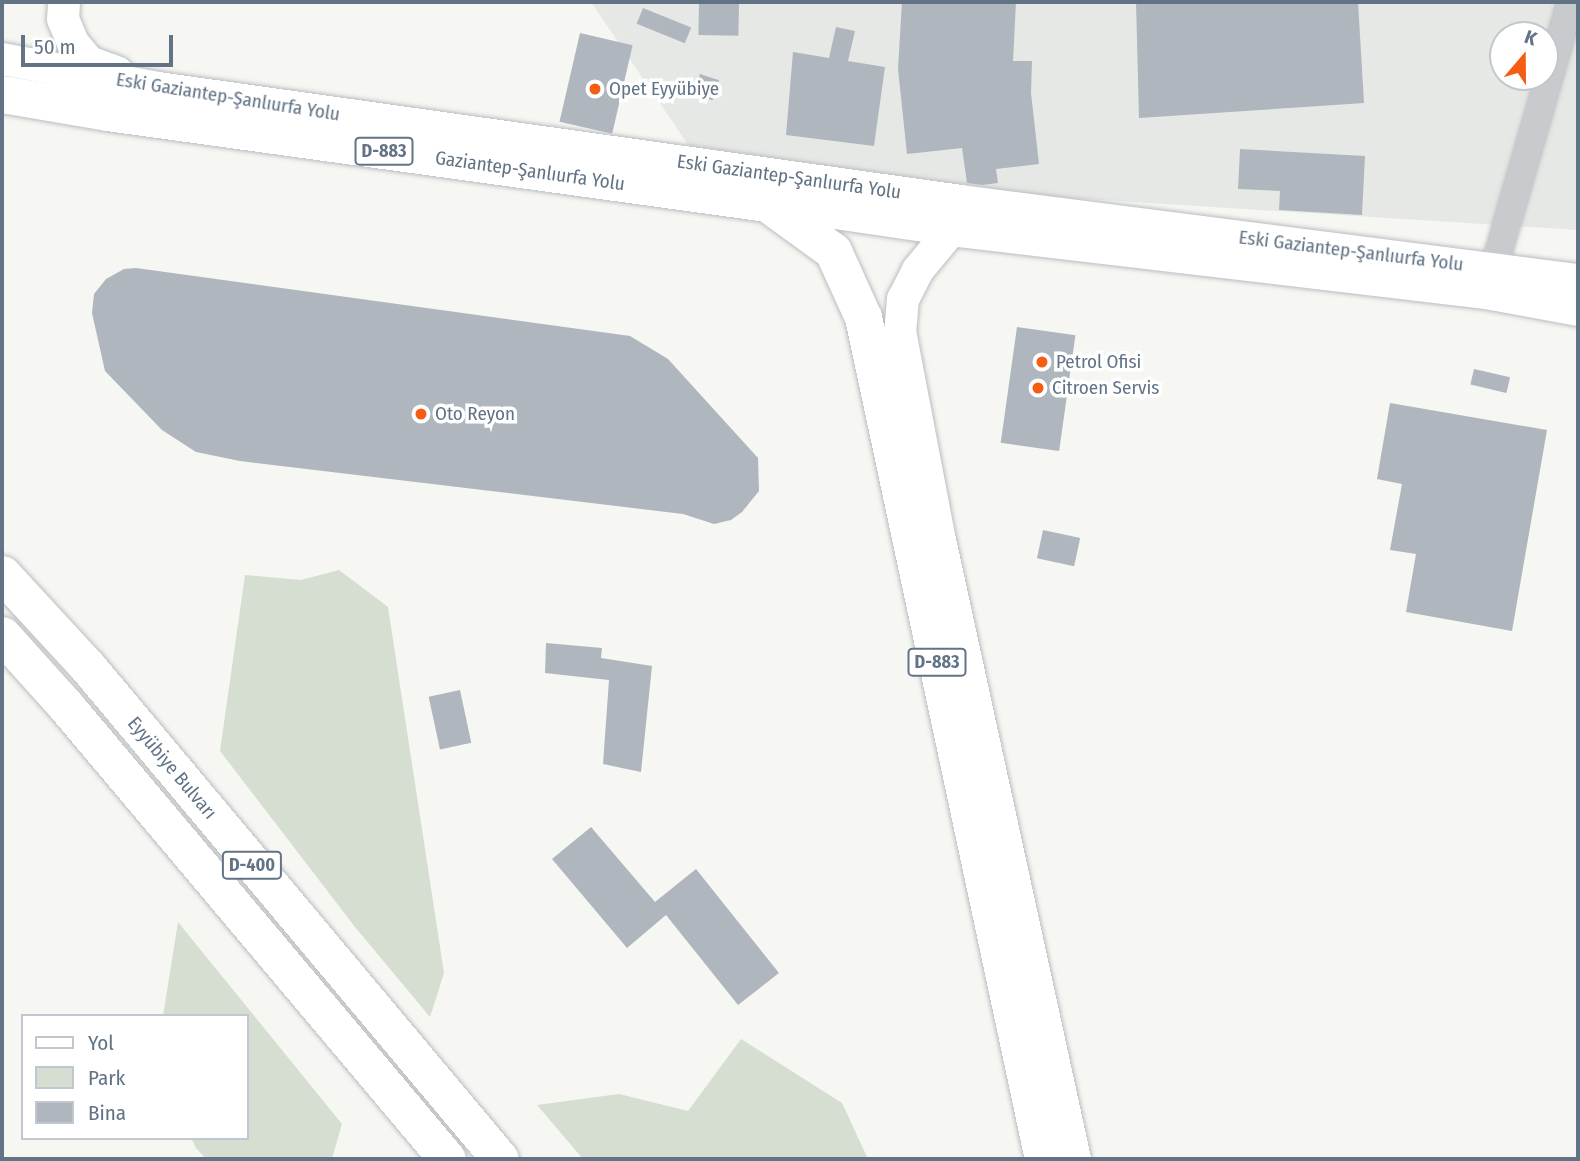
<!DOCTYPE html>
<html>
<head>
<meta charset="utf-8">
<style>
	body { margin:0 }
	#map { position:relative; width:1580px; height:1161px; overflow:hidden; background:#f6f6f2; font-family:"Fira Sans Condensed",sans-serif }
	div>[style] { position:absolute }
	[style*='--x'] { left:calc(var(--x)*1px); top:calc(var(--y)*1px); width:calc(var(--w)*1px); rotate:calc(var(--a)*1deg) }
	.built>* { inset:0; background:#e6e8e5 }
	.green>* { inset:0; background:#d6ded2 }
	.building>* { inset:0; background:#afb6bd; transform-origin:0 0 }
	.roads { filter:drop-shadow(0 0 2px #babdc1) drop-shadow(0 0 2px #babdc1) }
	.minor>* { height:26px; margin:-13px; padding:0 13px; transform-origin:13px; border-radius:13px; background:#c8cbce }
	.major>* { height:32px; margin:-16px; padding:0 16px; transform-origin:16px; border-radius:16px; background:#fff }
	.highway>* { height:37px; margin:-18.5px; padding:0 18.5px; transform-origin:18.5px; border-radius:18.5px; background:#fff }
	.dots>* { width:19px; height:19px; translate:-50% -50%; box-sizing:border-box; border:4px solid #fff; border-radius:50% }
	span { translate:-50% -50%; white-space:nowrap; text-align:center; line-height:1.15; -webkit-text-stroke:7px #fff; paint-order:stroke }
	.shield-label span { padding:2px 5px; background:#fff; border:2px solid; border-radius:5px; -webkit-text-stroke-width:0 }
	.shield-label { font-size:18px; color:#627386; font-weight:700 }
	.poi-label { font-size:19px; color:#627386 }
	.left { translate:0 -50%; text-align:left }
	.street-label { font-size:19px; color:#627386 }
	.frame { position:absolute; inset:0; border:4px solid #627386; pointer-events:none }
	.legend { position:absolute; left:21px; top:1014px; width:228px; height:126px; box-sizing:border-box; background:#fff; border:2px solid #c0c7cf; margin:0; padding:9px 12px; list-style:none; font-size:21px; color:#627386 }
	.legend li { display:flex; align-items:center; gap:14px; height:35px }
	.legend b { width:35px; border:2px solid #c0c7cf }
	.north { position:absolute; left:1489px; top:21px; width:70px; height:70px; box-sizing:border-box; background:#fff; border:2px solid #c0c7cf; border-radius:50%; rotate:20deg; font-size:19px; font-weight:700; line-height:28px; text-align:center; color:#627386 }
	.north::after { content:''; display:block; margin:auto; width:24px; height:32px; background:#f55d13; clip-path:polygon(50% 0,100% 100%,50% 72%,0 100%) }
	.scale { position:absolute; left:21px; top:35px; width:152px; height:32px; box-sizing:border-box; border:4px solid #627386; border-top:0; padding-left:9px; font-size:21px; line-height:24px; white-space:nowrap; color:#627386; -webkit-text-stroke:5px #fff; paint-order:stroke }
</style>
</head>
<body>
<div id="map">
	<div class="built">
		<div style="clip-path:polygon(evenodd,591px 2px,1578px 2px,1578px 230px,1054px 197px,689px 146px,591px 2px,1503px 35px,1545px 35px,1545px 77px,1503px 77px,1503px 35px)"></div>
	</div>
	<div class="green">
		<div style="clip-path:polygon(339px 570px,388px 607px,444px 973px,430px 1017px,355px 927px,220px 751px,245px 575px,301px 580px)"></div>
		<div style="clip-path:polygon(178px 922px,342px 1124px,332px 1159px,206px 1159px,196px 1148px,191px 1138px,247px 1138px,247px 1016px,163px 1016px)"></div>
		<div style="clip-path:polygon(741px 1039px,842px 1103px,868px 1159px,583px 1159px,537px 1105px,619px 1094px,688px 1111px)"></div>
	</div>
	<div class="building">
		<div style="left:699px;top:2px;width:40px;height:33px;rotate:1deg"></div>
		<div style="clip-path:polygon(902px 2px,1016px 2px,1013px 61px,1032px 61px,1031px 93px,1039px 164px,996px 169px,998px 183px,982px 185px,967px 183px,962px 148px,907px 154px,898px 69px)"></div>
		<div style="clip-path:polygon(1136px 2px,1358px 2px,1364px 103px,1139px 118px)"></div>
		<div style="left:643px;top:8px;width:52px;height:17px;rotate:22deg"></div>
		<div style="clip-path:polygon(836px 27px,855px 31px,848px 61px,885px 67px,874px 146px,786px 135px,793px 52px,829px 58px)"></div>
		<div style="left:580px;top:33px;width:54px;height:91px;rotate:13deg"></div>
		<div style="left:700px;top:74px;width:20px;height:21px;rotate:18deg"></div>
		<div style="clip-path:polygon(1240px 149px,1365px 156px,1362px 215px,1279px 210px,1280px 191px,1238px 189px)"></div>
		<div style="clip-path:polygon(136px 268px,630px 336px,668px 359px,758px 458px,759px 491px,742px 512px,731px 520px,714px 524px,683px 514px,240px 461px,196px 452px,162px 430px,105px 371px,92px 313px,94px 294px,106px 279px,124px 269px)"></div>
		<div style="left:1017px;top:327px;width:59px;height:117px;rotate:8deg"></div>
		<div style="left:1474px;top:369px;width:37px;height:16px;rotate:13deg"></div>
		<div style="clip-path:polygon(1390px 403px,1547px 430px,1512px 631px,1406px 612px,1416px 554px,1390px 550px,1402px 484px,1377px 479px)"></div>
		<div style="left:1043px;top:530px;width:38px;height:29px;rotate:12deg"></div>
		<div style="clip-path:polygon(546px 643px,602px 648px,601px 658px,652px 666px,641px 772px,603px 764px,609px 680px,545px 673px)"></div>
		<div style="left:460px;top:690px;width:54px;height:32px;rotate:78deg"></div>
		<div style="clip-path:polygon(591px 827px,655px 902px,696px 869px,779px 973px,738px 1005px,666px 915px,627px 948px,552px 859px)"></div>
	</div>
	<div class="roads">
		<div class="minor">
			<div style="--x:1494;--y:268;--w:277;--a:-73.9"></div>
		</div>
		<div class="major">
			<div style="--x:64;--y:2;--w:17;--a:93"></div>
			<div style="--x:63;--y:19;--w:26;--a:67"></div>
			<div style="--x:73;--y:43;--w:25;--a:50"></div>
			<div style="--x:89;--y:62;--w:30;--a:20"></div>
			<div style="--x:2;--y:59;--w:159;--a:10.5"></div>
			<div style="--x:158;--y:88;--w:811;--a:8.01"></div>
			<div style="--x:961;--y:201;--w:622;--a:7.3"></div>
			<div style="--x:767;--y:203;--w:186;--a:8.3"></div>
			<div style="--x:951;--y:230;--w:539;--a:6.72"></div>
			<div style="--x:1486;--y:293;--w:94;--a:10.5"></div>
			<div style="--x:951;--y:230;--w:52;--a:129.5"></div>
			<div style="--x:918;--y:270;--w:33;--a:117"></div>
			<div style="--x:903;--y:299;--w:32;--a:95"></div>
			<div style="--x:900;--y:331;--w:213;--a:79.2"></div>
			<div style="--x:940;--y:540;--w:634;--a:77.7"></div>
		</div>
		<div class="highway">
			<div style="--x:2;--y:94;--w:107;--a:9.7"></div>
			<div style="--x:107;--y:112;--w:666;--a:7.85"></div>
			<div style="--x:767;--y:203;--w:82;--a:36"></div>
			<div style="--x:833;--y:251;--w:72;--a:65.6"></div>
			<div style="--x:863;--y:317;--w:861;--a:77.93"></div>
			<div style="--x:2;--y:574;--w:125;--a:47.3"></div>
			<div style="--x:87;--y:666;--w:643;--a:50.05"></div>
			<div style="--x:2;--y:635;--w:94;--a:48"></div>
			<div style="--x:65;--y:705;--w:593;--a:49.92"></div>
		</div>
	</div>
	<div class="dots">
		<div style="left:595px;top:89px;background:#f55d13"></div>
		<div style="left:1042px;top:362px;background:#f55d13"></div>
		<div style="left:1038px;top:388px;background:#f55d13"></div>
		<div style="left:421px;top:414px;background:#f55d13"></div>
	</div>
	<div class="shield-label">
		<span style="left:384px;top:151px">D-883</span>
		<span style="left:937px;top:662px">D-883</span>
		<span style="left:252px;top:865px">D-400</span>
	</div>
	<div class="poi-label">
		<span class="left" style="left:609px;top:89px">Opet Eyyübiye</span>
		<span class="left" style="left:1056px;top:362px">Petrol Ofisi</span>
		<span class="left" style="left:1052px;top:388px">Citroen Servis</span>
		<span class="left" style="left:435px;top:414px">Oto Reyon</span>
	</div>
	<div class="street-label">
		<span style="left:228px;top:97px;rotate:9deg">Eski Gaziantep-Şanlıurfa Yolu</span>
		<span style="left:530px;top:171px;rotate:8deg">Gaziantep-Şanlıurfa Yolu</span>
		<span style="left:789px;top:177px;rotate:8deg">Eski Gaziantep-Şanlıurfa Yolu</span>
		<span style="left:1351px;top:251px;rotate:7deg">Eski Gaziantep-Şanlıurfa Yolu</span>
		<span style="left:172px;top:768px;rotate:50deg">Eyyübiye Bulvarı</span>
	</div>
	<div class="frame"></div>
	<ul class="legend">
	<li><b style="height:9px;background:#fff"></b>Yol</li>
	<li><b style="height:19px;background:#d6ded2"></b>Park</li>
	<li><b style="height:19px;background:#afb6bd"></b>Bina</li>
	</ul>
	<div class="north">K</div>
	<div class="scale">50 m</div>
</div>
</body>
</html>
